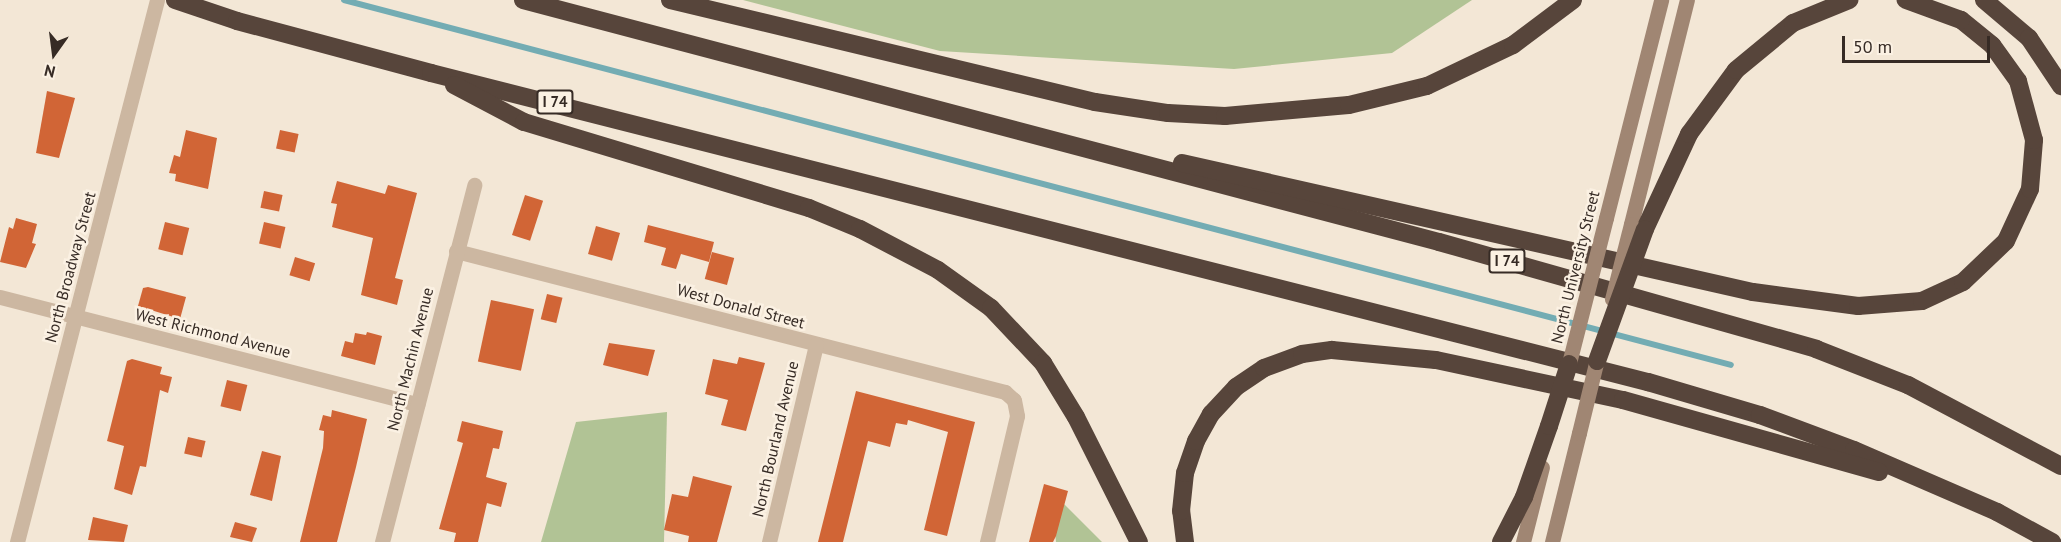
<!DOCTYPE html>
<html>
<head>
<meta charset="utf-8">
<style>
	body { margin:0 }
	#map { position:relative; width:2061px; height:542px; overflow:hidden; background:#f3e7d6; font-family:"PT Sans",sans-serif }
	div>[style] { position:absolute }
	[style*='--x'] { left:calc(var(--x)*1px); top:calc(var(--y)*1px); width:calc(var(--w)*1px); rotate:calc(var(--a)*1deg) }
	.green>* { inset:0; background:#b1c395 }
	.stream>* { height:6px; margin:-3px; padding:0 3px; transform-origin:3px; border-radius:3px; background:#73acb3 }
	.building>* { inset:0; background:#d16536; transform-origin:0 0 }
	.street>* { height:15px; margin:-7.5px; padding:0 7.5px; transform-origin:7.5px; border-radius:7.5px; background:#ccb7a1 }
	.secondary>* { height:15px; margin:-7.5px; padding:0 7.5px; transform-origin:7.5px; border-radius:7.5px; background:#a08673 }
	.highway>* { height:18px; margin:-9px; padding:0 9px; transform-origin:9px; border-radius:9px; background:#57453b }
	.secondary-bridge>* { height:15px; margin:-7.5px; padding:0 7.5px; transform-origin:7.5px; border-radius:7.5px; background:#a08673 }
	.highway-bridge>* { height:18px; margin:-9px; padding:0 9px; transform-origin:9px; border-radius:9px; background:#57453b }
	span { translate:-50% -50%; white-space:nowrap; text-align:center; line-height:1.15; -webkit-text-stroke:5px #fbf1e3; paint-order:stroke }
	.shield-label span { padding:2px 4px; background:#fbf1e3; border:2px solid; border-radius:4px; -webkit-text-stroke-width:0 }
	.shield-label { font-size:15px; color:#362b25; font-weight:700 }
	.street-label { font-size:16px; color:#362b25 }
	.north { position:absolute; left:24px; top:24px; width:60px; height:60px; -webkit-text-stroke:4px #fbf1e3; paint-order:stroke; rotate:194deg; font-size:16px; font-weight:700; line-height:24px; text-align:center; color:#362b25 }
	.north::after { content:''; display:block; margin:auto; width:21px; height:27px; background:#362b25; clip-path:polygon(50% 0,100% 100%,50% 72%,0 100%) }
	.scale { position:absolute; left:1842px; top:36px; width:148px; height:27px; box-sizing:border-box; border:3px solid #362b25; border-top:0; padding-left:8px; font-size:18px; line-height:21px; white-space:nowrap; color:#362b25; -webkit-text-stroke:4px #fbf1e3; paint-order:stroke }
</style>
</head>
<body>
<div id="map">
	<div class="green">
		<div style="clip-path:polygon(743px 0,1472px 0,1392px 53px,1234px 69px,940px 51px)"></div>
		<div style="clip-path:polygon(667px 412px,664px 542px,541px 542px,576px 422px)"></div>
		<div style="clip-path:polygon(1051px 491px,1102px 542px,1056px 542px)"></div>
	</div>
	<div class="stream">
		<div style="--x:344;--y:0;--w:1434;--a:14.74"></div>
	</div>
	<div class="building">
		<div style="clip-path:polygon(47px 91px,75px 98px,59px 158px,36px 153px)"></div>
		<div style="clip-path:polygon(186px 130px,217px 138px,208px 189px,175px 181px,176px 174px,169px 173px,174px 155px,180px 157px)"></div>
		<div style="left:280px;top:130px;width:19px;height:19px;rotate:12deg"></div>
		<div style="clip-path:polygon(337px 181px,385px 194px,388px 185px,417px 193px,395px 278px,403px 280px,397px 305px,361px 295px,373px 238px,332px 227px,337px 204px,331px 203px)"></div>
		<div style="left:264px;top:191px;width:19px;height:17px;rotate:12deg"></div>
		<div style="left:525px;top:195px;width:19px;height:42px;rotate:18deg"></div>
		<div style="clip-path:polygon(16px 218px,37px 224px,32px 243px,36px 244px,26px 268px,0 262px,9px 227px,13px 229px)"></div>
		<div style="left:165px;top:222px;width:25px;height:28px;rotate:14deg"></div>
		<div style="left:264px;top:222px;width:22px;height:22px;rotate:13deg"></div>
		<div style="clip-path:polygon(648px 225px,714px 242px,709px 262px,681px 254px,676px 269px,661px 265px,666px 248px,644px 242px)"></div>
		<div style="left:596px;top:226px;width:25px;height:29px;rotate:16deg"></div>
		<div style="left:712px;top:252px;width:23px;height:28px;rotate:15deg"></div>
		<div style="left:295px;top:257px;width:21px;height:19px;rotate:17deg"></div>
		<div style="clip-path:polygon(148px 287px,186px 297px,180px 319px,138px 306px,143px 288px)"></div>
		<div style="left:547px;top:294px;width:16px;height:26px;rotate:14deg"></div>
		<div style="left:491px;top:300px;width:44px;height:63px;rotate:12deg"></div>
		<div style="clip-path:polygon(367px 332px,382px 336px,375px 365px,341px 356px,345px 341px,353px 343px,355px 333px,366px 335px)"></div>
		<div style="clip-path:polygon(609px 343px,655px 350px,648px 376px,603px 365px)"></div>
		<div style="clip-path:polygon(739px 357px,765px 363px,746px 431px,721px 425px,728px 400px,705px 394px,713px 359px,737px 364px)"></div>
		<div style="clip-path:polygon(132px 359px,162px 367px,160px 374px,172px 377px,168px 393px,160px 390px,146px 467px,140px 466px,132px 495px,114px 489px,124px 446px,107px 441px,127px 361px)"></div>
		<div style="left:227px;top:380px;width:21px;height:27px;rotate:14deg"></div>
		<div style="clip-path:polygon(856px 391px,975px 422px,947px 536px,924px 530px,948px 432px,908px 420px,907px 425px,896px 423px,890px 447px,868px 441px,843px 542px,818px 542px)"></div>
		<div style="clip-path:polygon(332px 410px,367px 419px,356px 467px,337px 542px,300px 542px,323px 448px,324px 431px,319px 430px,323px 415px,331px 417px)"></div>
		<div style="clip-path:polygon(462px 421px,503px 431px,499px 449px,493px 448px,486px 477px,507px 483px,501px 507px,487px 503px,478px 542px,454px 542px,456px 533px,439px 529px,463px 443px,457px 441px)"></div>
		<div style="left:188px;top:437px;width:18px;height:17px;rotate:13deg"></div>
		<div style="clip-path:polygon(262px 451px,281px 456px,272px 501px,250px 495px)"></div>
		<div style="clip-path:polygon(693px 476px,732px 486px,717px 542px,688px 542px,689px 536px,664px 530px,672px 494px,688px 497px)"></div>
		<div style="clip-path:polygon(1044px 484px,1068px 491px,1056px 536px,1053px 542px,1029px 542px)"></div>
		<div style="clip-path:polygon(93px 517px,128px 525px,124px 542px,88px 540px)"></div>
		<div style="clip-path:polygon(235px 522px,257px 528px,252px 542px,230px 537px)"></div>
	</div>
	<div class="street">
		<div style="--x:456;--y:251;--w:567;--a:14.4"></div>
		<div style="--x:1005;--y:392;--w:12;--a:42"></div>
		<div style="--x:1014;--y:400;--w:16;--a:79"></div>
		<div style="--x:1017;--y:416;--w:130;--a:103.4"></div>
		<div style="--x:0;--y:297;--w:431;--a:14.4"></div>
		<div style="--x:17;--y:542;--w:560;--a:-75.52"></div>
		<div style="--x:382;--y:542;--w:369;--a:-75.5"></div>
		<div style="--x:769;--y:542;--w:203;--a:-76.6"></div>
	</div>
	<div class="secondary">
		<div style="--x:1606;--y:218;--w:225;--a:-75.8"></div>
		<div style="--x:1631;--y:224;--w:231;--a:-76"></div>
		<div style="--x:1523;--y:542;--w:77;--a:-75.8"></div>
		<div style="--x:1552;--y:542;--w:112;--a:-76.1"></div>
	</div>
	<div class="highway">
		<div style="--x:175;--y:0;--w:65;--a:18.7"></div>
		<div style="--x:237;--y:21;--w:201;--a:15"></div>
		<div style="--x:431;--y:73;--w:1256;--a:14.25"></div>
		<div style="--x:1648;--y:382;--w:117;--a:16.4"></div>
		<div style="--x:1760;--y:415;--w:100;--a:20.4"></div>
		<div style="--x:1854;--y:450;--w:156;--a:23.4"></div>
		<div style="--x:1997;--y:512;--w:63;--a:28.6"></div>
		<div style="--x:523;--y:0;--w:947;--a:14.8"></div>
		<div style="--x:1439;--y:242;--w:392;--a:15.8"></div>
		<div style="--x:1816;--y:349;--w:99;--a:21.4"></div>
		<div style="--x:1908;--y:385;--w:173;--a:27.9"></div>
		<div style="--x:670;--y:0;--w:437;--a:13.5"></div>
		<div style="--x:1095;--y:102;--w:74;--a:8.6"></div>
		<div style="--x:1168;--y:113;--w:57;--a:3"></div>
		<div style="--x:1225;--y:116;--w:124;--a:-5.1"></div>
		<div style="--x:1349;--y:105;--w:80;--a:-13.7"></div>
		<div style="--x:1427;--y:86;--w:95;--a:-25.5"></div>
		<div style="--x:1513;--y:45;--w:75;--a:-36.9"></div>
		<div style="--x:1984;--y:0;--w:59;--a:40.2"></div>
		<div style="--x:2029;--y:38;--w:58;--a:56.3"></div>
		<div style="--x:454;--y:85;--w:79;--a:27.9"></div>
		<div style="--x:524;--y:122;--w:298;--a:16.8"></div>
		<div style="--x:809;--y:208;--w:55;--a:22.4"></div>
		<div style="--x:860;--y:229;--w:88;--a:27.7"></div>
		<div style="--x:938;--y:270;--w:65;--a:35.6"></div>
		<div style="--x:991;--y:308;--w:76;--a:46.6"></div>
		<div style="--x:1043;--y:363;--w:63;--a:58.6"></div>
		<div style="--x:1076;--y:417;--w:140;--a:63.3"></div>
		<div style="--x:1182;--y:163;--w:585;--a:12.73"></div>
		<div style="--x:1753;--y:292;--w:106;--a:7.6"></div>
		<div style="--x:1858;--y:306;--w:64;--a:-4.5"></div>
		<div style="--x:1922;--y:301;--w:45;--a:-24.9"></div>
		<div style="--x:1963;--y:282;--w:59;--a:-43.6"></div>
		<div style="--x:2006;--y:241;--w:57;--a:-65.2"></div>
		<div style="--x:2030;--y:189;--w:49;--a:-85.3"></div>
		<div style="--x:2034;--y:140;--w:61;--a:-105.2"></div>
		<div style="--x:2018;--y:81;--w:44;--a:-125.8"></div>
		<div style="--x:1992;--y:45;--w:40;--a:-141"></div>
		<div style="--x:1961;--y:20;--w:59;--a:-160"></div>
		<div style="--x:1645;--y:229;--w:105;--a:-65.1"></div>
		<div style="--x:1689;--y:134;--w:79;--a:-53.7"></div>
		<div style="--x:1736;--y:70;--w:74;--a:-39.5"></div>
		<div style="--x:1793;--y:23;--w:61;--a:-22.3"></div>
		<div style="--x:1185;--y:542;--w:31;--a:-97"></div>
		<div style="--x:1181;--y:511;--w:38;--a:-84"></div>
		<div style="--x:1185;--y:473;--w:34;--a:-71"></div>
		<div style="--x:1196;--y:441;--w:31;--a:-61"></div>
		<div style="--x:1211;--y:414;--w:37;--a:-47"></div>
		<div style="--x:1236;--y:387;--w:34;--a:-34"></div>
		<div style="--x:1264;--y:368;--w:40;--a:-20.2"></div>
		<div style="--x:1302;--y:354;--w:30;--a:-8"></div>
		<div style="--x:1332;--y:350;--w:104;--a:5.5"></div>
		<div style="--x:1436;--y:360;--w:191;--a:12.1"></div>
		<div style="--x:1623;--y:400;--w:266;--a:15.7"></div>
		<div style="--x:1501;--y:542;--w:51;--a:-62.9"></div>
		<div style="--x:1524;--y:497;--w:75;--a:-70.6"></div>
	</div>
	<div class="secondary-bridge">
		<div style="--x:1612;--y:299;--w:77;--a:-75.8"></div>
		<div style="--x:1566;--y:375;--w:162;--a:-75.7"></div>
		<div style="--x:1579;--y:433;--w:84;--a:-76.3"></div>
	</div>
	<div class="highway-bridge">
		<div style="--x:1597;--y:361;--w:140;--a:-70"></div>
		<div style="--x:1549;--y:426;--w:65;--a:-72.1"></div>
	</div>
	<div class="shield-label">
		<span style="left:555px;top:102px">I 74</span>
		<span style="left:1507px;top:261px">I 74</span>
	</div>
	<div class="street-label">
		<span style="left:70px;top:267px;rotate:-75deg">North Broadway Street</span>
		<span style="left:1575px;top:267px;rotate:-76deg">North University Street</span>
		<span style="left:741px;top:306px;rotate:15deg">West Donald Street</span>
		<span style="left:213px;top:333px;rotate:14deg">West Richmond Avenue</span>
		<span style="left:410px;top:359px;rotate:-76deg">North Machin Avenue</span>
		<span style="left:775px;top:439px;rotate:-77deg">North Bourland Avenue</span>
	</div>
	<div class="north">N</div>
	<div class="scale">50 m</div>
</div>
</body>
</html>
